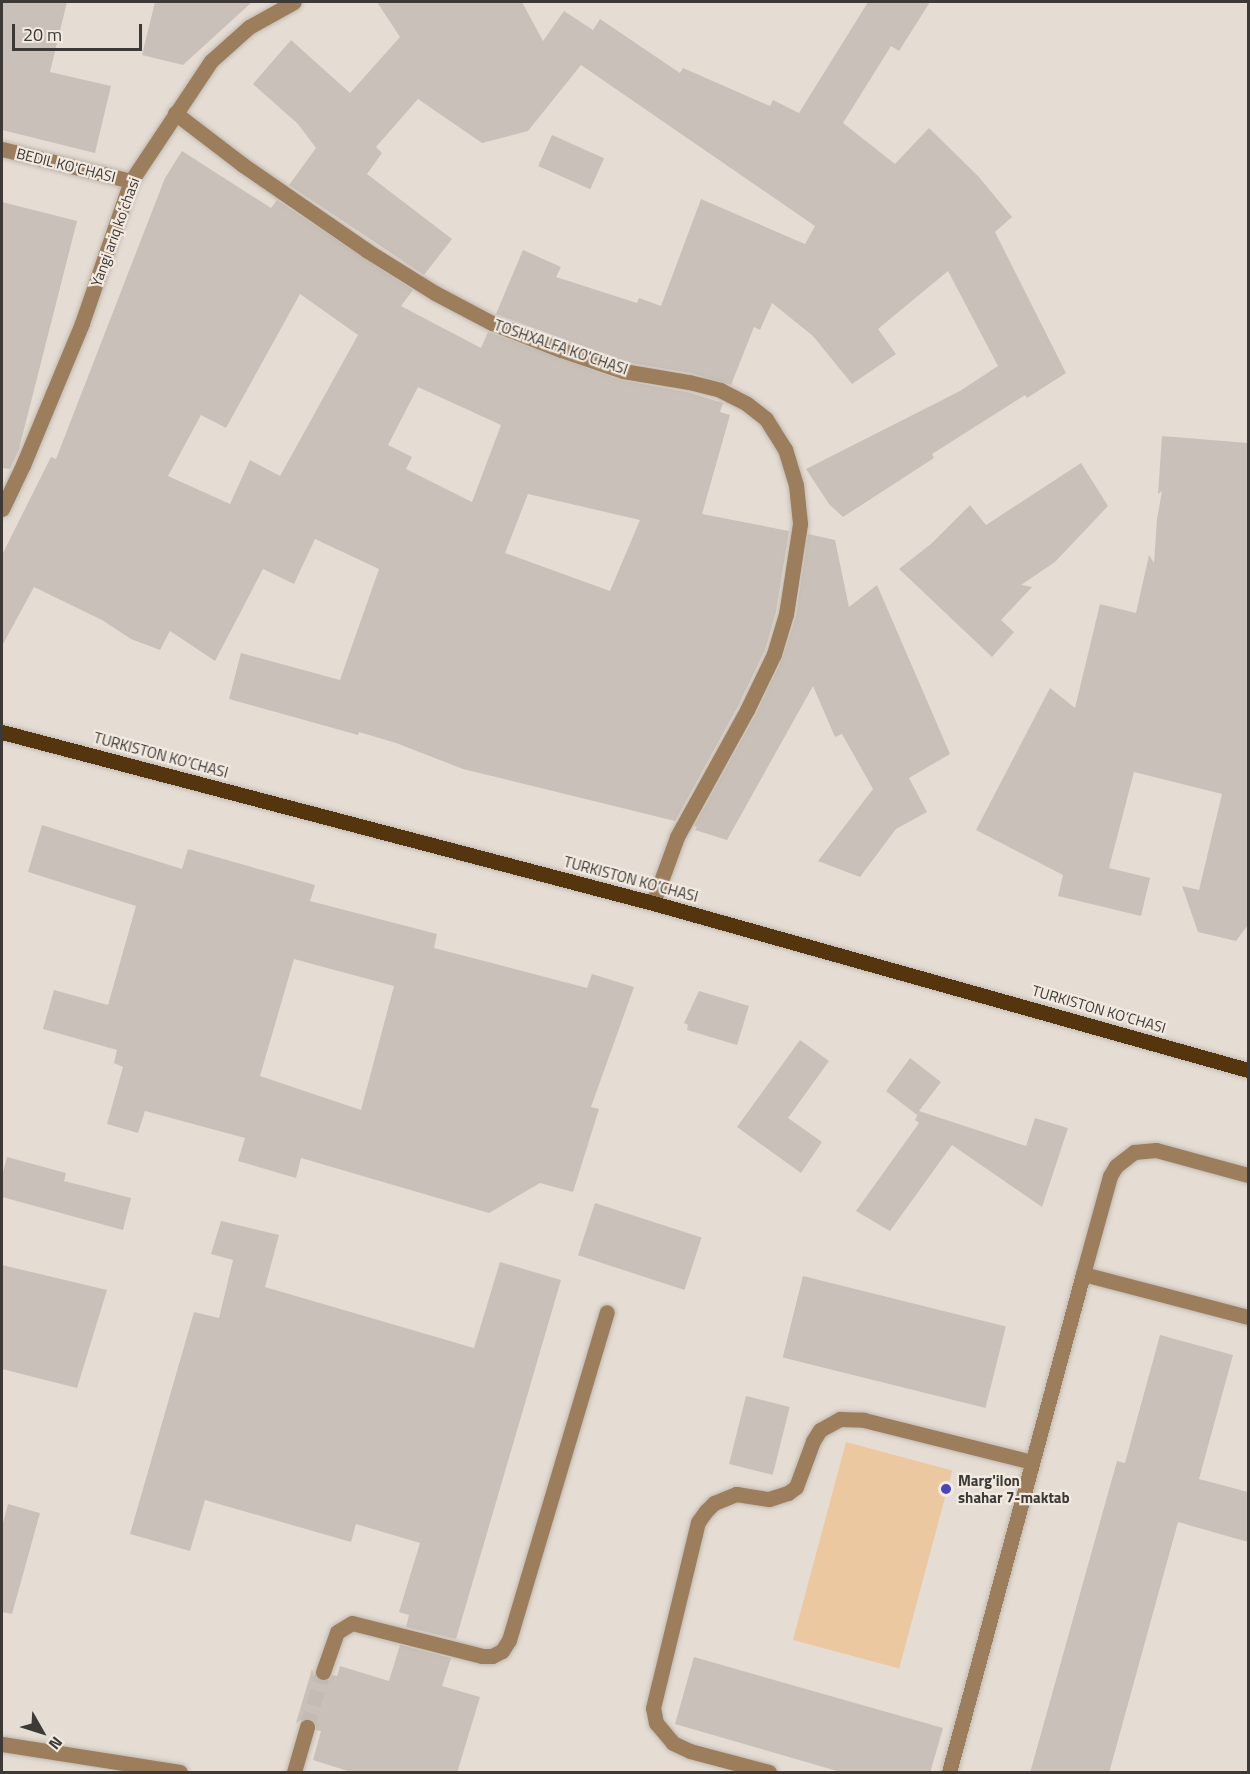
<!DOCTYPE html>
<html>
<head>
<meta charset="utf-8">
<style>
	body { margin:0 }
	#map { position:relative; width:1250px; height:1774px; overflow:hidden; background:#e5ddd4; font-family:"Titillium Web",sans-serif }
	div>[style] { position:absolute }
	[style*='--x'] { left:calc(var(--x)*1px); top:calc(var(--y)*1px); width:calc(var(--w)*1px); rotate:calc(var(--a)*1deg) }
	.green>* { inset:0; background:#ecc8a1; transform-origin:0 0 }
	.building>* { inset:0; background:#c9c1b9; transform-origin:0 0 }
	.minor-tunnel>* { height:15px; margin-top:-7.5px; transform-origin:0; background:repeating-linear-gradient(90deg,#c3bcb4 0 15px,transparent 0 23px) }
	.roads { filter:drop-shadow(0 0 2px #c0b9b1) drop-shadow(0 0 2px #c0b9b1) }
	.minor>* { height:15px; margin:-7.5px; padding:0 7.5px; transform-origin:7.5px; border-radius:7.5px; background:#9d7e5c }
	.major>* { height:15px; margin:-7.5px; padding:0 7.5px; transform-origin:7.5px; border-radius:7.5px; background:#54350d }
	.dots>* { width:16px; height:16px; translate:-50% -50%; box-sizing:border-box; border:3px solid #f2eae1; border-radius:50% }
	span { translate:-50% -50%; white-space:nowrap; text-align:center; line-height:1.15; -webkit-text-stroke:4.5px #f2eae1; paint-order:stroke }
	.street-label { font-size:15px; color:#3c3936 }
	.poi-label { font-size:15px; color:#3c3936; font-weight:700 }
	.left { translate:0 -50%; text-align:left }
	.frame { position:absolute; inset:0; border:3px solid #3c3936; pointer-events:none }
	.north { position:absolute; left:12px; top:1702px; width:60px; height:60px; -webkit-text-stroke:4px #f2eae1; paint-order:stroke; rotate:129deg; font-size:16px; font-weight:700; line-height:24px; text-align:center; color:#3c3936 }
	.north::after { content:''; display:block; margin:auto; width:21px; height:27px; background:#3c3936; clip-path:polygon(50% 0,100% 100%,50% 72%,0 100%) }
	.scale { position:absolute; left:12px; top:24px; width:130px; height:27px; box-sizing:border-box; border:3px solid #3c3936; border-top:0; padding-left:8px; font-size:18px; line-height:21px; white-space:nowrap; color:#3c3936; -webkit-text-stroke:4px #f2eae1; paint-order:stroke }
</style>
</head>
<body>
<div id="map">
	<div class="green">
		<div style="left:846px;top:1442px;width:110px;height:205px;rotate:15deg"></div>
	</div>
	<div class="building">
		<div style="clip-path:polygon(2px 2px,67px 2px,50px 72px,111px 86px,95px 153px,2px 130px)"></div>
		<div style="clip-path:polygon(155px 2px,252px 2px,183px 65px,142px 55px)"></div>
		<div style="clip-path:polygon(377px 2px,522px 2px,543px 41px,564px 11px,593px 30px,600px 19px,680px 73px,683px 68px,770px 106px,773px 100px,799px 113px,868px 2px,930px 2px,899px 51px,891px 46px,843px 123px,895px 164px,929px 128px,978px 176px,1012px 217px,995px 232px,1066px 373px,1027px 398px,1025px 395px,932px 454px,934px 458px,843px 517px,829px 504px,806px 469px,960px 391px,998px 366px,948px 271px,878px 329px,896px 354px,852px 384px,813px 336px,772px 303px,760px 330px,754px 327px,731px 385px,691px 373px,625px 362px,496px 314px,523px 250px,561px 267px,556px 277px,637px 303px,639px 298px,661px 306px,701px 199px,805px 244px,815px 226px,581px 65px,528px 131px,482px 143px,418px 99px,376px 147px,382px 153px,367px 174px,452px 239px,424px 275px,289px 185px,316px 148px,298px 124px,253px 84px,291px 40px,350px 93px,400px 37px)"></div>
		<div style="left:552px;top:135px;width:57px;height:34px;rotate:24deg"></div>
		<div style="clip-path:polygon(evenodd,182px 151px,271px 208px,277px 200px,413px 290px,401px 306px,481px 348px,488px 332px,620px 380px,687px 392px,723px 403px,720px 412px,730px 415px,702px 514px,789px 531px,776px 612px,765px 650px,738px 706px,675px 821px,463px 769px,396px 743px,359px 732px,358px 735px,229px 699px,241px 653px,340px 680px,379px 569px,315px 539px,294px 584px,263px 569px,215px 661px,170px 631px,160px 650px,131px 639px,102px 620px,34px 587px,2px 646px,2px 555px,51px 457px,56px 459px,165px 178px,182px 151px,300px 294px,358px 335px,280px 476px,250px 460px,230px 504px,168px 476px,201px 415px,226px 428px,300px 294px,182px 151px,418px 387px,501px 425px,472px 502px,406px 469px,412px 457px,388px 445px,418px 387px,182px 151px,528px 494px,640px 520px,610px 591px,505px 553px,528px 494px)"></div>
		<div style="clip-path:polygon(2px 202px,77px 221px,19px 449px,10px 469px,2px 468px)"></div>
		<div style="clip-path:polygon(1162px 436px,1248px 443px,1248px 925px,1236px 941px,1198px 932px,1182px 886px,1199px 890px,1222px 794px,1134px 772px,1109px 868px,1150px 878px,1141px 916px,1058px 896px,1063px 875px,976px 830px,1050px 688px,1075px 708px,1100px 604px,1136px 613px,1149px 555px,1154px 563px,1157px 519px,1162px 491px,1158px 494px)"></div>
		<div style="clip-path:polygon(1081px 463px,1108px 506px,1055px 562px,1021px 585px,1032px 587px,1001px 620px,1014px 632px,992px 657px,899px 569px,931px 544px,970px 505px,986px 525px)"></div>
		<div style="clip-path:polygon(808px 534px,835px 540px,849px 607px,877px 585px,950px 754px,909px 778px,927px 812px,896px 829px,860px 877px,818px 861px,873px 789px,842px 734px,835px 737px,813px 686px,727px 840px,695px 830px,697px 827px,694px 826px,756px 714px,783px 657px,796px 616px)"></div>
		<div style="clip-path:polygon(evenodd,42px 825px,182px 869px,188px 849px,315px 885px,310px 901px,437px 934px,434px 948px,587px 988px,592px 974px,634px 987px,591px 1107px,599px 1109px,573px 1192px,540px 1183px,489px 1213px,301px 1158px,296px 1178px,238px 1161px,245px 1138px,145px 1111px,138px 1133px,107px 1124px,123px 1067px,114px 1063px,117px 1050px,43px 1029px,54px 990px,108px 1005px,136px 906px,28px 872px,42px 825px,294px 959px,394px 986px,361px 1110px,260px 1076px,294px 959px)"></div>
		<div style="clip-path:polygon(699px 991px,749px 1006px,737px 1045px,687px 1030px,688px 1025px,684px 1023px)"></div>
		<div style="clip-path:polygon(800px 1040px,829px 1061px,788px 1118px,822px 1142px,801px 1173px,737px 1127px)"></div>
		<div style="clip-path:polygon(910px 1058px,941px 1082px,919px 1111px,1026px 1146px,1035px 1118px,1068px 1128px,1042px 1207px,952px 1145px,890px 1231px,856px 1211px,919px 1123px,915px 1120px,919px 1112px,917px 1115px,886px 1091px)"></div>
		<div style="clip-path:polygon(7px 1157px,66px 1173px,64px 1181px,131px 1198px,123px 1230px,2px 1197px,2px 1176px)"></div>
		<div style="left:595px;top:1203px;width:112px;height:55px;rotate:18deg"></div>
		<div style="clip-path:polygon(221px 1221px,279px 1235px,265px 1287px,474px 1348px,500px 1262px,561px 1280px,456px 1639px,406px 1627px,409px 1615px,399px 1612px,420px 1543px,356px 1524px,351px 1542px,205px 1500px,190px 1551px,130px 1534px,194px 1312px,219px 1318px,233px 1260px,211px 1254px)"></div>
		<div style="clip-path:polygon(2px 1265px,107px 1290px,77px 1388px,2px 1369px)"></div>
		<div style="left:803px;top:1276px;width:209px;height:84px;rotate:14deg"></div>
		<div style="clip-path:polygon(1160px 1335px,1233px 1355px,1199px 1479px,1248px 1492px,1248px 1542px,1178px 1522px,1109px 1773px,1030px 1773px,1117px 1461px,1125px 1463px)"></div>
		<div style="left:746px;top:1396px;width:45px;height:70px;rotate:14deg"></div>
		<div style="clip-path:polygon(8px 1504px,40px 1513px,12px 1614px,2px 1612px,2px 1527px)"></div>
		<div style="clip-path:polygon(400px 1645px,451px 1658px,442px 1686px,480px 1697px,457px 1773px,354px 1773px,313px 1760px,321px 1731px,316px 1730px,316px 1724px,310px 1718px,304px 1718px,296px 1723px,312px 1669px,315px 1678px,320px 1681px,329px 1680px,332px 1675px,337px 1676px,340px 1666px,389px 1681px)"></div>
		<div style="clip-path:polygon(694px 1657px,943px 1728px,930px 1773px,844px 1773px,675px 1724px)"></div>
	</div>
	<div class="minor-tunnel">
		<div style="--x:307;--y:1727;--w:57;--a:-73.8"></div>
	</div>
	<div class="roads">
		<div class="minor">
			<div style="--x:175;--y:113;--w:86;--a:37.4"></div>
			<div style="--x:243;--y:165;--w:150;--a:34.6"></div>
			<div style="--x:366;--y:250;--w:81;--a:31.9"></div>
			<div style="--x:435;--y:293;--w:64;--a:27.8"></div>
			<div style="--x:492;--y:323;--w:74;--a:21.4"></div>
			<div style="--x:561;--y:350;--w:65;--a:18.7"></div>
			<div style="--x:623;--y:371;--w:67;--a:9.5"></div>
			<div style="--x:689;--y:382;--w:32;--a:14"></div>
			<div style="--x:720;--y:390;--w:30;--a:27"></div>
			<div style="--x:747;--y:404;--w:24;--a:38"></div>
			<div style="--x:766;--y:419;--w:36;--a:58"></div>
			<div style="--x:785;--y:449;--w:38;--a:73"></div>
			<div style="--x:796;--y:485;--w:39;--a:84"></div>
			<div style="--x:800;--y:524;--w:91;--a:98.8"></div>
			<div style="--x:786;--y:614;--w:42;--a:106.7"></div>
			<div style="--x:774;--y:654;--w:62;--a:115.7"></div>
			<div style="--x:747;--y:710;--w:145;--a:118.9"></div>
			<div style="--x:677;--y:837;--w:70;--a:110"></div>
			<div style="--x:2;--y:149;--w:133;--a:13.9"></div>
			<div style="--x:2;--y:509;--w:49;--a:-64.5"></div>
			<div style="--x:23;--y:465;--w:154;--a:-67.4"></div>
			<div style="--x:82;--y:323;--w:150;--a:-71"></div>
			<div style="--x:131;--y:181;--w:144;--a:-56.3"></div>
			<div style="--x:211;--y:61;--w:51;--a:-41.8"></div>
			<div style="--x:249;--y:27;--w:51;--a:-29.1"></div>
			<div style="--x:1083;--y:1274;--w:102;--a:-74.6"></div>
			<div style="--x:1110;--y:1176;--w:12;--a:-59"></div>
			<div style="--x:1116;--y:1166;--w:23;--a:-38"></div>
			<div style="--x:1134;--y:1152;--w:22;--a:-5"></div>
			<div style="--x:1156;--y:1150;--w:95;--a:15.2"></div>
			<div style="--x:323;--y:1672;--w:42;--a:-70.7"></div>
			<div style="--x:337;--y:1632;--w:17;--a:-31"></div>
			<div style="--x:352;--y:1623;--w:134;--a:14.2"></div>
			<div style="--x:482;--y:1656;--w:10;--a:0"></div>
			<div style="--x:492;--y:1656;--w:11;--a:-27"></div>
			<div style="--x:502;--y:1651;--w:13;--a:-58"></div>
			<div style="--x:509;--y:1640;--w:342;--a:-73.4"></div>
			<div style="--x:2;--y:1744;--w:180;--a:8.9"></div>
			<div style="--x:294;--y:1772;--w:47;--a:-73.9"></div>
			<div style="--x:769;--y:1772;--w:82;--a:-165.1"></div>
			<div style="--x:690;--y:1751;--w:19;--a:-155"></div>
			<div style="--x:673;--y:1743;--w:26;--a:-130"></div>
			<div style="--x:656;--y:1723;--w:15;--a:-101"></div>
			<div style="--x:653;--y:1708;--w:191;--a:-76.4"></div>
			<div style="--x:698;--y:1522;--w:14;--a:-54"></div>
			<div style="--x:706;--y:1511;--w:11;--a:-45"></div>
			<div style="--x:714;--y:1503;--w:24;--a:-22"></div>
			<div style="--x:736;--y:1494;--w:33;--a:9"></div>
			<div style="--x:769;--y:1499;--w:20;--a:-18"></div>
			<div style="--x:788;--y:1493;--w:10;--a:-37"></div>
			<div style="--x:796;--y:1487;--w:49;--a:-69.7"></div>
			<div style="--x:813;--y:1441;--w:13;--a:-58"></div>
			<div style="--x:820;--y:1430;--w:23;--a:-29"></div>
			<div style="--x:840;--y:1419;--w:24;--a:2"></div>
			<div style="--x:864;--y:1420;--w:173;--a:14"></div>
			<div style="--x:949;--y:1772;--w:516;--a:-74.94"></div>
			<div style="--x:1083;--y:1274;--w:171;--a:14.6"></div>
		</div>
		<div class="major">
			<div style="--x:2;--y:732;--w:673;--a:14.72"></div>
			<div style="--x:653;--y:903;--w:618;--a:15.68"></div>
		</div>
	</div>
	<div class="dots">
		<div style="left:946px;top:1489px;background:#4a45bb"></div>
	</div>
	<div class="street-label">
		<span style="left:66px;top:165px;rotate:14deg">BEDIL KO'CHASI</span>
		<span style="left:115px;top:232px;rotate:-70deg">Yangi ariq koʻchasi</span>
		<span style="left:561px;top:347px;rotate:19deg">TOSHXALFA KO'CHASI</span>
		<span style="left:161px;top:755px;rotate:15deg">TURKISTON KO’CHASI</span>
		<span style="left:631px;top:879px;rotate:15deg">TURKISTON KO’CHASI</span>
		<span style="left:1099px;top:1009px;rotate:16deg">TURKISTON KO’CHASI</span>
	</div>
	<div class="poi-label">
		<span class="left" style="left:958px;top:1489px">Marg'ilon<br>shahar 7-maktab</span>
	</div>
	<div class="frame"></div>
	<div class="north">N</div>
	<div class="scale">20 m</div>
</div>
</body>
</html>
